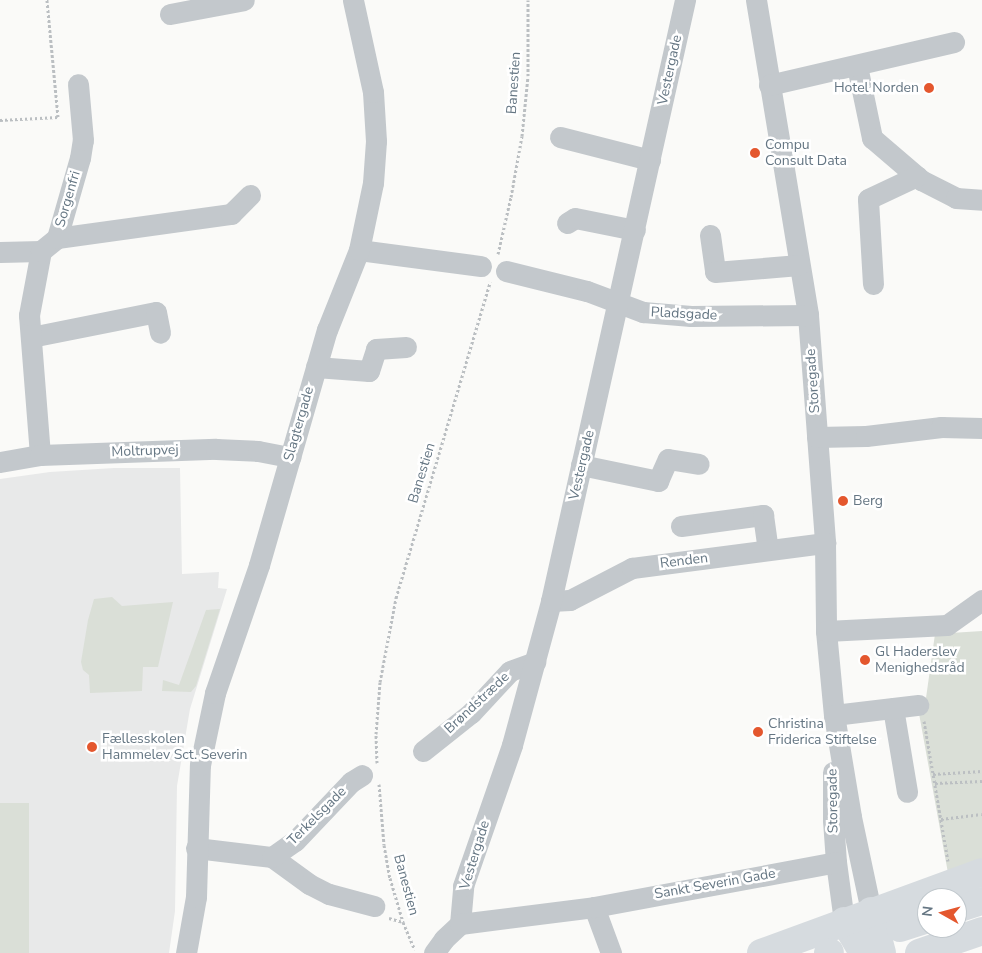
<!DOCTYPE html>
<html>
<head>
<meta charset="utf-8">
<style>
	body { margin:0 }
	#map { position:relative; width:982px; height:953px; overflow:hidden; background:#fafaf8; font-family:"Nunito Sans",sans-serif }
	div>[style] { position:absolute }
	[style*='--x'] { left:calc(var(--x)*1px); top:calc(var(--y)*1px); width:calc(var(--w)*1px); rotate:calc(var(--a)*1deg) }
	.built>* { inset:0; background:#e8e9e9 }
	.green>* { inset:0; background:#dadfd7; transform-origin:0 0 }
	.path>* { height:3px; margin-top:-1.5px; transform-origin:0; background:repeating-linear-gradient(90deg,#bbbfc2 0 2.5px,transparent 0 5px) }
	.minor>* { height:21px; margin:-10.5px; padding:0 10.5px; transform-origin:10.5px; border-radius:10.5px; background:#c3c8cc }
	.major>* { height:28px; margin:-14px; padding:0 14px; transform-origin:14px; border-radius:14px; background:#d6dbdf }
	.dots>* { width:14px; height:14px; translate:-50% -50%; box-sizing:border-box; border:2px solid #fff; border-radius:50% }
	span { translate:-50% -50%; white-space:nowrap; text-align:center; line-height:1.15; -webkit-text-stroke:5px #fff; paint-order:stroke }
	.street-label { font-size:14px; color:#657683 }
	.poi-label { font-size:14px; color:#657683 }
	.right { translate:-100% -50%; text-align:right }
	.left { translate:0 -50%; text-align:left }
	.north { position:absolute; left:917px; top:888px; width:50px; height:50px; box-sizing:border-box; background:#fff; border:1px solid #c1c8cd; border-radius:50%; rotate:277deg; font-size:14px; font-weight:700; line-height:20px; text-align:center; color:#657683 }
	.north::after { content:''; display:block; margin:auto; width:18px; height:22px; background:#e4572e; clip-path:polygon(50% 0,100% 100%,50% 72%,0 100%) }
</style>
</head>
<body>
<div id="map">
	<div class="built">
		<div style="clip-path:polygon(114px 468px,180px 468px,182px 574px,219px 572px,218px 588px,227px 589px,190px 709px,177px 786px,175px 911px,169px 953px,0 953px,0 479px,50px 472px)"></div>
	</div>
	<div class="green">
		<div style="clip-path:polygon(112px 597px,122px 606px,173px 602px,158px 667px,143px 667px,142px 691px,90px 693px,89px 675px,83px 670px,81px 662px,88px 620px,94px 599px)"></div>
		<div style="clip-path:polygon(220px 609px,196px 686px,191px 692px,162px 691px,163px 680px,179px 685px,206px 610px)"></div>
		<div style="clip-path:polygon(982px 631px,982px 860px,948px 873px,916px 697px,926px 698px,935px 634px)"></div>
		<div style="left:0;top:803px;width:29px;height:150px"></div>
	</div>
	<div class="path">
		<div style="--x:0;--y:120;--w:58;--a:-3"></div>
		<div style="--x:58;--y:117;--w:118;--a:-95.4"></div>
		<div style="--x:498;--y:254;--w:58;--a:-77.2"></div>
		<div style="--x:511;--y:197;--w:62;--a:-79.8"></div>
		<div style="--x:522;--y:136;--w:60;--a:-84.3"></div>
		<div style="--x:528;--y:76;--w:76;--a:-90"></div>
		<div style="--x:924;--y:721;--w:142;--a:80.3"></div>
		<div style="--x:377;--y:763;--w:29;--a:-92"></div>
		<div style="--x:376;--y:734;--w:52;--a:-85.6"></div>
		<div style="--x:380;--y:682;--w:86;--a:-79.2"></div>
		<div style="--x:396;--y:598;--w:330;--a:-73.4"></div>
		<div style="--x:933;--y:774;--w:49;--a:-3.5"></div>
		<div style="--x:935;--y:783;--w:47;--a:-2.4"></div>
		<div style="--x:379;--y:784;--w:61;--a:85.3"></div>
		<div style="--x:384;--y:845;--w:34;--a:80"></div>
		<div style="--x:390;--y:878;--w:46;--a:73.5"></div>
		<div style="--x:403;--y:922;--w:30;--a:67"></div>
		<div style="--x:941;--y:819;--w:41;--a:-7"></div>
		<div style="--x:389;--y:918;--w:15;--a:16"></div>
	</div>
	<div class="minor">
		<div style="--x:756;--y:0;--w:319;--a:80.6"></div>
		<div style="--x:808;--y:315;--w:229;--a:85.7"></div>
		<div style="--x:825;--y:543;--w:88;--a:89.3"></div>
		<div style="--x:826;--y:631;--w:84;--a:84.6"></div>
		<div style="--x:834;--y:715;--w:103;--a:80.5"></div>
		<div style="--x:851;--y:817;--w:96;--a:78"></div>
		<div style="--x:170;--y:14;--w:75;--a:-10.7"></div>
		<div style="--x:857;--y:66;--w:74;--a:78.2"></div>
		<div style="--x:872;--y:138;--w:65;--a:40.6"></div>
		<div style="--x:921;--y:180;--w:39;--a:27"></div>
		<div style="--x:956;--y:198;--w:26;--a:4"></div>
		<div style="--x:769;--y:85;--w:190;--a:-13.1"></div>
		<div style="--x:560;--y:137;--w:93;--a:14.3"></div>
		<div style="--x:567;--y:223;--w:9;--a:-32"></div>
		<div style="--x:575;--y:218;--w:61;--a:11.3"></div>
		<div style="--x:710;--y:235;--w:37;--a:82"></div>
		<div style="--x:715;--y:272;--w:84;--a:-4.8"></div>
		<div style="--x:57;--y:238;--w:176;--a:-7.9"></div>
		<div style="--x:231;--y:214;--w:27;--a:-45"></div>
		<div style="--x:359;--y:250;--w:123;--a:7.5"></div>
		<div style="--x:0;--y:252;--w:41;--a:-1.4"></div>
		<div style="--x:506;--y:271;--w:83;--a:13.9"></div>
		<div style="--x:587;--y:291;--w:60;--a:20.6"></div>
		<div style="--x:643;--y:312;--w:48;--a:4.8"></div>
		<div style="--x:691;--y:316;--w:117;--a:-0.5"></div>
		<div style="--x:873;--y:284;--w:85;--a:-93.4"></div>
		<div style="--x:868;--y:199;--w:54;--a:-25.1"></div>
		<div style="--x:31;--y:337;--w:127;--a:-11.3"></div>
		<div style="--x:156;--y:312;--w:21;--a:79"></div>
		<div style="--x:316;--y:367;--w:53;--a:4.3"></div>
		<div style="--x:369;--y:371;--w:23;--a:-72"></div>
		<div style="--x:376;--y:349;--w:30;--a:-4"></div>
		<div style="--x:817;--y:437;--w:49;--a:-1.2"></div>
		<div style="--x:866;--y:436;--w:76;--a:-6.8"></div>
		<div style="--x:941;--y:427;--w:41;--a:1.4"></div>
		<div style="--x:40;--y:455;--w:140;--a:-94.5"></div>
		<div style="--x:29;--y:315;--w:65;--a:-79.4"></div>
		<div style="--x:41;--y:251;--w:21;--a:-39"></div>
		<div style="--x:57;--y:238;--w:83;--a:-74"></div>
		<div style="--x:80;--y:158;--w:18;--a:-81"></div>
		<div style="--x:83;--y:140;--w:56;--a:-95.1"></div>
		<div style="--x:0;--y:462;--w:41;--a:-9.9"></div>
		<div style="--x:40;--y:455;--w:176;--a:-2"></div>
		<div style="--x:216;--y:449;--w:42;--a:2.7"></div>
		<div style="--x:258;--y:451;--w:33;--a:11"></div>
		<div style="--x:581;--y:465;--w:79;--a:11.7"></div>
		<div style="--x:658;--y:481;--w:24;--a:-66"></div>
		<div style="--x:668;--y:459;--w:31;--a:9"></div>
		<div style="--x:681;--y:526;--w:83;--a:-7.6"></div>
		<div style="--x:763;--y:515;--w:35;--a:82"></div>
		<div style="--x:551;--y:601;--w:19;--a:-3"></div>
		<div style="--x:570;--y:600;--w:70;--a:-27.3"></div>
		<div style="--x:632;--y:568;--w:195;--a:-7.4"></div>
		<div style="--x:826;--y:631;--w:121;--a:-2.8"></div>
		<div style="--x:947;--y:625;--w:43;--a:-35.5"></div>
		<div style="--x:893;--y:708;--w:85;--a:80.5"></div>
		<div style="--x:834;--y:715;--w:85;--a:-6.8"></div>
		<div style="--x:423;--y:751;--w:61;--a:-38.4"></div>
		<div style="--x:471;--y:713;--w:57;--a:-47.1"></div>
		<div style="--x:510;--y:671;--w:27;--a:-20"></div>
		<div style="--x:833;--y:772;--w:48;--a:90"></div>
		<div style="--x:833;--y:820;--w:42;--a:85.9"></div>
		<div style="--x:836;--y:862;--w:60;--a:82.3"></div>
		<div style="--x:196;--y:848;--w:77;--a:6.8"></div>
		<div style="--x:272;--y:857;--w:46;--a:36.1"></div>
		<div style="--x:309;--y:884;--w:22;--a:27"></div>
		<div style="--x:329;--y:894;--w:47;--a:14.9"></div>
		<div style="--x:272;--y:857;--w:28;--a:-35"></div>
		<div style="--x:295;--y:841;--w:81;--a:-46.5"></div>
		<div style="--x:351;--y:782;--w:13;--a:-32"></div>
		<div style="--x:594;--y:907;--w:49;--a:69.7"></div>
		<div style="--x:460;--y:924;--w:38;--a:-85"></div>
		<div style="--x:463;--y:886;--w:149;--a:-70.8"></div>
		<div style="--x:512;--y:745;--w:149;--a:-74.8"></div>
		<div style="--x:551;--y:601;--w:616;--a:-77.43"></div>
		<div style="--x:186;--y:953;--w:57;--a:-79.9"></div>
		<div style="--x:196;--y:897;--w:132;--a:-88.3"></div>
		<div style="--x:200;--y:765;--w:74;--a:-78.2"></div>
		<div style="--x:215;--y:693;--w:135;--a:-71"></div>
		<div style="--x:259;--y:565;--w:245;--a:-73.9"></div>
		<div style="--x:327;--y:330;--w:86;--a:-68.2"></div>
		<div style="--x:359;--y:250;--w:68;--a:-78.2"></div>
		<div style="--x:373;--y:183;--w:42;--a:-85.9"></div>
		<div style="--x:376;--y:141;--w:49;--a:-93.5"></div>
		<div style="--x:373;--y:92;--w:94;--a:-102.3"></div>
		<div style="--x:434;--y:953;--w:17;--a:-54"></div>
		<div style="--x:444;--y:939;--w:22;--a:-43"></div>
		<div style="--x:460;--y:924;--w:135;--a:-7.2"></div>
		<div style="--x:594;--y:907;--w:246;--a:-10.5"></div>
	</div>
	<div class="major">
		<div style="--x:957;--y:909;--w:26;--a:-18"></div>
		<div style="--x:871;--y:911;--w:43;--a:75.3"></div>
		<div style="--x:844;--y:921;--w:37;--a:59"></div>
		<div style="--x:900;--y:928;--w:28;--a:-18"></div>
		<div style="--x:761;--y:953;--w:235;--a:-20.1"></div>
		<div style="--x:828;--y:953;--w:2;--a:-27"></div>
		<div style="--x:919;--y:953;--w:67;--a:-19.2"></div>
	</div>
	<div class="dots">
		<div style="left:929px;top:88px;background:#e4572e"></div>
		<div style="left:755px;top:153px;background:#e4572e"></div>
		<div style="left:843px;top:501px;background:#e4572e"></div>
		<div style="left:865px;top:660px;background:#e4572e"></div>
		<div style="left:758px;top:732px;background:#e4572e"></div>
		<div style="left:92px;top:747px;background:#e4572e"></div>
	</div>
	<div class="street-label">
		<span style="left:670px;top:70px;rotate:-78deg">Vestergade</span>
		<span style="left:514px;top:83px;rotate:-86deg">Banestien</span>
		<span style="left:68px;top:199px;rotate:-74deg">Sorgenfri</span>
		<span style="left:684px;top:314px;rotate:3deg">Pladsgade</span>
		<span style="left:813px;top:381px;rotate:-94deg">Storegade</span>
		<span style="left:299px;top:424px;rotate:-74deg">Slagtergade</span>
		<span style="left:145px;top:451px;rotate:-2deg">Moltrupvej</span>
		<span style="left:582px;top:465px;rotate:-77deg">Vestergade</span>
		<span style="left:422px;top:473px;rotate:-73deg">Banestien</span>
		<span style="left:684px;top:561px;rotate:-7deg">Renden</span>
		<span style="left:477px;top:703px;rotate:-43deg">Brøndstræde</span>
		<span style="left:833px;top:801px;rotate:-91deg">Storegade</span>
		<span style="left:317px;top:816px;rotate:-45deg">Terkelsgade</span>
		<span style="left:475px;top:855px;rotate:-73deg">Vestergade</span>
		<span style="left:715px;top:884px;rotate:-10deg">Sankt Severin Gade</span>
		<span style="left:406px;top:885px;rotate:75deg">Banestien</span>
	</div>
	<div class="poi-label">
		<span class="right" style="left:919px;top:88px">Hotel Norden</span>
		<span class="left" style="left:765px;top:153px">Compu<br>Consult Data</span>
		<span class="left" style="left:853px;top:501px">Berg</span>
		<span class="left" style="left:875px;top:660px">Gl Haderslev<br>Menighedsråd</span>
		<span class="left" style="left:768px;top:732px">Christina<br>Friderica Stiftelse</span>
		<span class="left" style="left:102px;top:747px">Fællesskolen<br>Hammelev Sct. Severin</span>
	</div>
	<div class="north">N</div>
</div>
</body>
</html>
